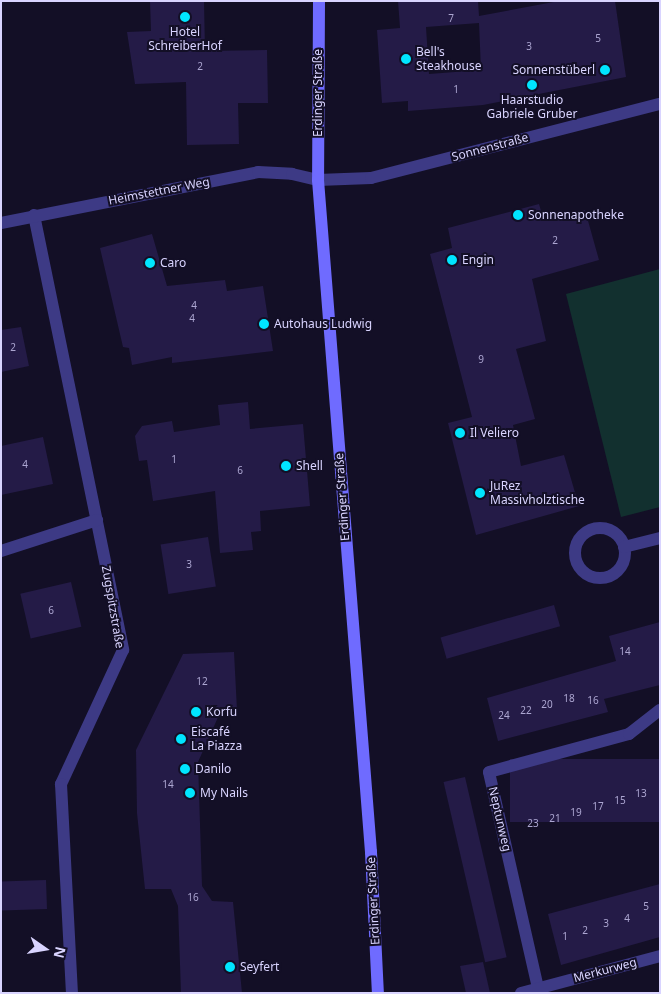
<!DOCTYPE html>
<html>
<head>
<meta charset="utf-8">
<style>
	body { margin:0 }
	#map { position:relative; width:661px; height:994px; overflow:hidden; background:#130f26; font-family:"Noto Sans",sans-serif }
	div>[style] { position:absolute }
	[style*='--x'] { left:calc(var(--x)*1px); top:calc(var(--y)*1px); width:calc(var(--w)*1px); rotate:calc(var(--a)*1deg) }
	.green>* { inset:0; background:#12302f }
	.building>* { inset:0; background:#241b47; transform-origin:0 0 }
	.street>* { height:12px; margin:-6px; padding:0 6px; transform-origin:6px; border-radius:6px; background:#3d3a85 }
	.street>.ring { margin:-6px; padding:0; box-sizing:content-box; background:none; border:12px solid #3d3a85; border-radius:50% }
	.secondary>* { height:12px; margin:-6px; padding:0 6px; transform-origin:6px; border-radius:6px; background:#6f6bff }
	.dots>* { width:14px; height:14px; translate:-50% -50%; box-sizing:border-box; border:2px solid #130f26; border-radius:50% }
	span { translate:-50% -50%; white-space:nowrap; text-align:center; line-height:1.15; -webkit-text-stroke:4px #130f26; paint-order:stroke }
	.number-label { font-size:10px; color:#aca6d1 }
	.number-label span { -webkit-text-stroke-width:0 }
	.poi-label { font-size:12px; color:#d9d4ff }
	.left { translate:0 -50%; text-align:left }
	.right { translate:-100% -50%; text-align:right }
	.street-label { font-size:12px; color:#d9d4ff }
	.frame { position:absolute; inset:0; border:2px solid #d9d4ff; pointer-events:none }
	.north { position:absolute; left:20px; top:924px; width:50px; height:50px; -webkit-text-stroke:4px #130f26; paint-order:stroke; rotate:103deg; font-size:14px; font-weight:700; line-height:20px; text-align:center; color:#d9d4ff }
	.north::after { content:''; display:block; margin:auto; width:18px; height:22px; background:#d9d4ff; clip-path:polygon(50% 0,100% 100%,50% 72%,0 100%) }
</style>
</head>
<body>
<div id="map">
	<div class="green">
		<div style="clip-path:polygon(660px 269px,660px 507px,621px 517px,566px 294px)"></div>
	</div>
	<div class="building">
		<div style="clip-path:polygon(150px 1px,204px 1px,205px 51px,267px 50px,268px 103px,238px 103px,239px 144px,187px 145px,186px 82px,135px 84px,127px 32px,151px 31px)"></div>
		<div style="clip-path:polygon(evenodd,398px 1px,478px 1px,479px 16px,559px 1px,615px 1px,626px 77px,483px 105px,408px 111px,408px 101px,382px 103px,377px 30px,400px 28px,398px 1px,479px 23px,481px 70px,429px 74px,426px 27px,479px 23px)"></div>
		<div style="clip-path:polygon(539px 204px,544px 221px,585px 210px,599px 260px,532px 279px,546px 341px,516px 349px,535px 419px,513px 425px,521px 466px,564px 455px,579px 506px,476px 535px,448px 423px,472px 417px,430px 254px,452px 248px,448px 228px)"></div>
		<div style="clip-path:polygon(152px 234px,167px 286px,225px 280px,227px 291px,263px 286px,273px 351px,172px 363px,172px 357px,132px 365px,129px 348px,123px 347px,100px 248px)"></div>
		<div style="clip-path:polygon(21px 327px,29px 366px,1px 372px,1px 330px)"></div>
		<div style="clip-path:polygon(248px 402px,250px 429px,303px 424px,310px 506px,260px 511px,261px 531px,251px 532px,253px 550px,220px 553px,215px 491px,153px 501px,147px 460px,139px 461px,135px 436px,142px 426px,172px 421px,174px 432px,220px 425px,218px 405px)"></div>
		<div style="clip-path:polygon(43px 437px,53px 484px,1px 495px,1px 446px)"></div>
		<div style="left:208px;top:537px;width:50px;height:48px;rotate:81deg"></div>
		<div style="left:71px;top:582px;width:46px;height:52px;rotate:77deg"></div>
		<div style="left:554px;top:605px;width:22px;height:118px;rotate:74deg"></div>
		<div style="clip-path:polygon(660px 622px,660px 685px,604px 699px,608px 712px,498px 741px,487px 698px,616px 661px,609px 636px)"></div>
		<div style="clip-path:polygon(234px 652px,237px 710px,219px 715px,198px 762px,202px 886px,212px 901px,233px 902px,242px 993px,181px 993px,178px 906px,171px 889px,145px 889px,137px 813px,136px 750px,183px 654px)"></div>
		<div style="left:660px;top:759px;width:63px;height:150px;rotate:90deg"></div>
		<div style="left:465px;top:777px;width:185px;height:22px;rotate:77deg"></div>
		<div style="left:46px;top:880px;width:29px;height:45px;rotate:88deg"></div>
		<div style="clip-path:polygon(660px 884px,660px 937px,561px 965px,548px 914px)"></div>
		<div style="clip-path:polygon(483px 962px,490px 993px,466px 993px,460px 966px)"></div>
	</div>
	<div class="street">
		<div style="--x:34;--y:215;--w:444;--a:78.4"></div>
		<div style="--x:123;--y:650;--w:148;--a:114.8"></div>
		<div style="--x:61;--y:784;--w:209;--a:87"></div>
		<div style="--x:1;--y:223;--w:262;--a:-11.2"></div>
		<div style="--x:258;--y:172;--w:34;--a:3"></div>
		<div style="--x:292;--y:174;--w:27;--a:13"></div>
		<div style="--x:318;--y:180;--w:53;--a:-2.2"></div>
		<div style="--x:371;--y:178;--w:298;--a:-14.4"></div>
		<div class="ring" style="left:575px;top:528px;width:38px;height:38px"></div>
		<div style="--x:624;--y:547;--w:37;--a:-14"></div>
		<div style="--x:1;--y:551;--w:101;--a:-17.9"></div>
		<div style="--x:538;--y:988;--w:221;--a:-102.8"></div>
		<div style="--x:489;--y:772;--w:145;--a:-15.2"></div>
		<div style="--x:629;--y:734;--w:39;--a:-38"></div>
		<div style="--x:521;--y:993;--w:144;--a:-14.9"></div>
	</div>
	<div class="secondary">
		<div style="--x:319;--y:1;--w:179;--a:90.3"></div>
		<div style="--x:318;--y:180;--w:674;--a:85.49"></div>
		<div style="--x:371;--y:852;--w:141;--a:87.2"></div>
	</div>
	<div class="dots">
		<div style="left:185px;top:17px;background:#00e5ff"></div>
		<div style="left:406px;top:59px;background:#00e5ff"></div>
		<div style="left:605px;top:70px;background:#00e5ff"></div>
		<div style="left:532px;top:85px;background:#00e5ff"></div>
		<div style="left:518px;top:215px;background:#00e5ff"></div>
		<div style="left:452px;top:260px;background:#00e5ff"></div>
		<div style="left:150px;top:263px;background:#00e5ff"></div>
		<div style="left:264px;top:324px;background:#00e5ff"></div>
		<div style="left:460px;top:433px;background:#00e5ff"></div>
		<div style="left:286px;top:466px;background:#00e5ff"></div>
		<div style="left:480px;top:493px;background:#00e5ff"></div>
		<div style="left:196px;top:712px;background:#00e5ff"></div>
		<div style="left:181px;top:739px;background:#00e5ff"></div>
		<div style="left:185px;top:769px;background:#00e5ff"></div>
		<div style="left:190px;top:793px;background:#00e5ff"></div>
		<div style="left:230px;top:967px;background:#00e5ff"></div>
	</div>
	<div class="number-label">
		<span style="left:451px;top:19px">7</span>
		<span style="left:598px;top:39px">5</span>
		<span style="left:529px;top:47px">3</span>
		<span style="left:200px;top:67px">2</span>
		<span style="left:456px;top:90px">1</span>
		<span style="left:555px;top:241px">2</span>
		<span style="left:194px;top:306px">4</span>
		<span style="left:192px;top:319px">4</span>
		<span style="left:13px;top:348px">2</span>
		<span style="left:481px;top:360px">9</span>
		<span style="left:174px;top:460px">1</span>
		<span style="left:25px;top:465px">4</span>
		<span style="left:240px;top:471px">6</span>
		<span style="left:189px;top:565px">3</span>
		<span style="left:51px;top:611px">6</span>
		<span style="left:625px;top:652px">14</span>
		<span style="left:202px;top:682px">12</span>
		<span style="left:569px;top:699px">18</span>
		<span style="left:593px;top:701px">16</span>
		<span style="left:547px;top:705px">20</span>
		<span style="left:526px;top:711px">22</span>
		<span style="left:504px;top:716px">24</span>
		<span style="left:168px;top:785px">14</span>
		<span style="left:641px;top:794px">13</span>
		<span style="left:620px;top:801px">15</span>
		<span style="left:598px;top:807px">17</span>
		<span style="left:576px;top:813px">19</span>
		<span style="left:555px;top:819px">21</span>
		<span style="left:533px;top:824px">23</span>
		<span style="left:193px;top:898px">16</span>
		<span style="left:646px;top:907px">5</span>
		<span style="left:627px;top:919px">4</span>
		<span style="left:606px;top:924px">3</span>
		<span style="left:585px;top:931px">2</span>
		<span style="left:565px;top:937px">1</span>
	</div>
	<div class="poi-label">
		<span style="left:185px;top:39px">Hotel<br>SchreiberHof</span>
		<span class="left" style="left:416px;top:59px">Bell's<br>Steakhouse</span>
		<span class="right" style="left:595px;top:70px">Sonnenstüberl</span>
		<span style="left:532px;top:107px">Haarstudio<br>Gabriele Gruber</span>
		<span class="left" style="left:528px;top:215px">Sonnenapotheke</span>
		<span class="left" style="left:462px;top:260px">Engin</span>
		<span class="left" style="left:160px;top:263px">Caro</span>
		<span class="left" style="left:274px;top:324px">Autohaus Ludwig</span>
		<span class="left" style="left:470px;top:433px">Il Veliero</span>
		<span class="left" style="left:296px;top:466px">Shell</span>
		<span class="left" style="left:490px;top:493px">JuRez<br>Massivholztische</span>
		<span class="left" style="left:206px;top:712px">Korfu</span>
		<span class="left" style="left:191px;top:739px">Eiscafé<br>La Piazza</span>
		<span class="left" style="left:195px;top:769px">Danilo</span>
		<span class="left" style="left:200px;top:793px">My Nails</span>
		<span class="left" style="left:240px;top:967px">Seyfert</span>
	</div>
	<div class="street-label">
		<span style="left:318px;top:93px;rotate:-90deg">Erdinger Straße</span>
		<span style="left:490px;top:147px;rotate:-15deg">Sonnenstraße</span>
		<span style="left:159px;top:191px;rotate:-11deg">Heimstettner Weg</span>
		<span style="left:342px;top:497px;rotate:-94deg">Erdinger Straße</span>
		<span style="left:113px;top:607px;rotate:80deg">Zugspitzstraße</span>
		<span style="left:500px;top:819px;rotate:77deg">Neptunweg</span>
		<span style="left:373px;top:901px;rotate:-93deg">Erdinger Straße</span>
		<span style="left:605px;top:970px;rotate:-15deg">Merkurweg</span>
	</div>
	<div class="frame"></div>
	<div class="north">N</div>
</div>
</body>
</html>
